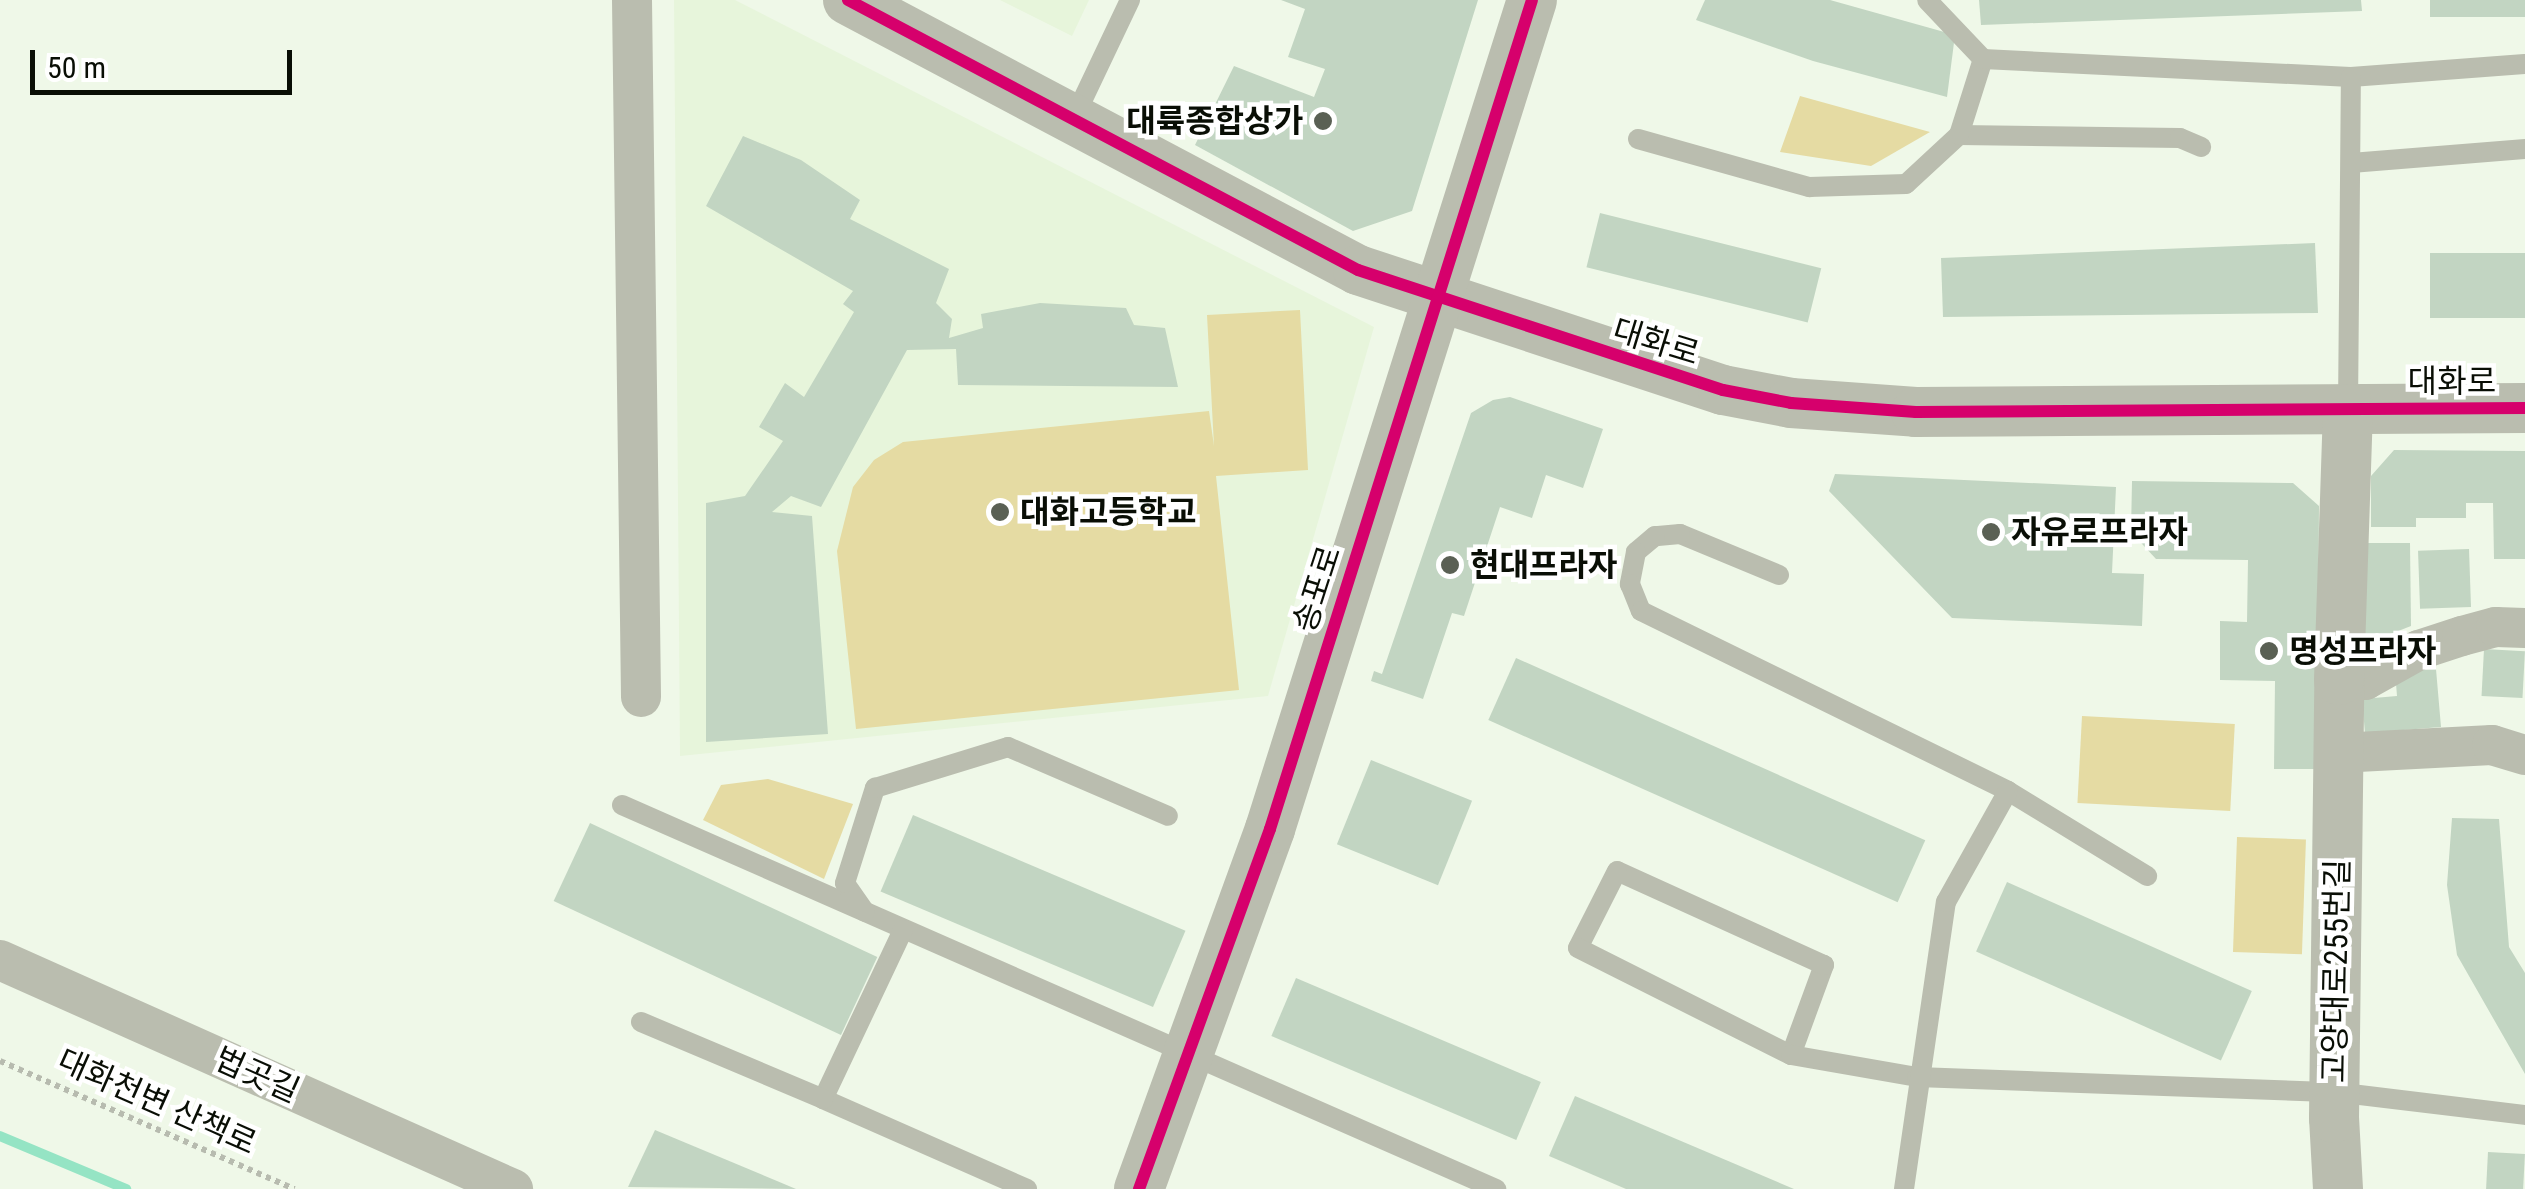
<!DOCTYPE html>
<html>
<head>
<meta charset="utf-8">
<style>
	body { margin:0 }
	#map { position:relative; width:2525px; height:1189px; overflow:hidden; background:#eff8e8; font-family:"Roboto Condensed","Noto Sans KR",sans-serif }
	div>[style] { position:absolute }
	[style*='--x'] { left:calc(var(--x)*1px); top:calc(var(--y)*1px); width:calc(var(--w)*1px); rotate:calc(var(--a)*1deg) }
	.built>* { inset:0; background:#e7f5db }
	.green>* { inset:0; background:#e5dba3; transform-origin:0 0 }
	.stream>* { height:10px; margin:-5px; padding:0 5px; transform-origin:5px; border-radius:5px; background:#95e4c4 }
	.building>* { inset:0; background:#c2d5c2; transform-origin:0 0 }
	.path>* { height:6px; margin-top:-3px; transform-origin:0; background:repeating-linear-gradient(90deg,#b7bbaf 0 5px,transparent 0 10px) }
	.service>* { height:20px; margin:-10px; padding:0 10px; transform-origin:10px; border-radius:10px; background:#babdaf }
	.minor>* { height:40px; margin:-20px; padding:0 20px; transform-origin:20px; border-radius:20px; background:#babdaf }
	.tertiary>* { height:50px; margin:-25px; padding:0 25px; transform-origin:25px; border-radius:25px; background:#babdaf }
	.cycleway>* { height:12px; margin:-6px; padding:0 6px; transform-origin:6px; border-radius:6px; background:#d6006c }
	.dots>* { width:28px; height:28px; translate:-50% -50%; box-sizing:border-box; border:5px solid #fff; border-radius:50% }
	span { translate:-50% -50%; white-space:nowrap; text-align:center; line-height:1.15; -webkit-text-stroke:9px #fff; paint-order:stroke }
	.poi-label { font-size:32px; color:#090e05; font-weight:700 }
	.right { translate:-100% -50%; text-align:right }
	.left { translate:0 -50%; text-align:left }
	.street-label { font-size:32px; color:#090e05 }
	.scale { position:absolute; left:30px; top:50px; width:262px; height:45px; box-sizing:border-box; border:5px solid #090e05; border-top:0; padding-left:12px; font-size:30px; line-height:35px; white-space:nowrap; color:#090e05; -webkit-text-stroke:8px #fff; paint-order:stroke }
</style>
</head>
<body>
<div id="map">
	<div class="built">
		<div style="clip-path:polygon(674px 0,735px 0,1374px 327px,1268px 696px,680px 756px)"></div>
		<div style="clip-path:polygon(1000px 0,1089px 0,1072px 36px)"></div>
	</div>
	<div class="green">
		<div style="clip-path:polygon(1800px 96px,1930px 132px,1871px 166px,1780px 152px)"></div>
		<div style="clip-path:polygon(1300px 310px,1308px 470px,1216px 476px,1239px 690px,856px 729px,837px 551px,853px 487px,874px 460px,903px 442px,1209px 411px,1214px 446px,1207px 315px)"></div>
		<div style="left:2082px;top:716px;width:153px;height:87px;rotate:3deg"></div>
		<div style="clip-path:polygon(768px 779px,853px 804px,824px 879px,703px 820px,721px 785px)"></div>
		<div style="left:2237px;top:837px;width:69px;height:115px;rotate:2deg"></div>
	</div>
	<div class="stream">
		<div style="--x:0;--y:1136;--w:137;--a:22.8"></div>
	</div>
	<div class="building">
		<div style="clip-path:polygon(1281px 0,1478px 0,1412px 211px,1353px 231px,1195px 145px,1234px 66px,1314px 97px,1325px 69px,1288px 57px,1305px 9px)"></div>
		<div style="clip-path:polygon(1705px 0,1830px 0,1955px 35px,1947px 97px,1813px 61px,1696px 20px)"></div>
		<div style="clip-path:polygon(1979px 0,2361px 0,2362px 11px,1981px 25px)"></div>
		<div style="left:2430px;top:0;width:95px;height:17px"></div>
		<div style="clip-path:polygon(743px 136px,801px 160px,860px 200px,850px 219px,949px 269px,936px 303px,952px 319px,949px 338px,983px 328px,981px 314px,1040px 303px,1126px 308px,1134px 325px,1165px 328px,1178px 387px,958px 385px,956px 349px,907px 350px,821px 507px,791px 496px,772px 512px,812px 516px,828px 734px,706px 742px,706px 503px,745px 496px,783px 441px,759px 427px,785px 383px,804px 397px,854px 312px,843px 304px,853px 291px,706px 206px)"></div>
		<div style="left:1600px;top:213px;width:228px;height:56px;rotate:14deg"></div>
		<div style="clip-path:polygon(2315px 243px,2318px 313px,1943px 317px,1941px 258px)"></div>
		<div style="left:2525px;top:253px;width:65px;height:95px;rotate:90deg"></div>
		<div style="clip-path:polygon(1510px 397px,1603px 429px,1583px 488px,1546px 475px,1532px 518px,1500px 507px,1464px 616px,1452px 613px,1423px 699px,1371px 681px,1374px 671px,1382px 674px,1471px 413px,1493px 400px)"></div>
		<div style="clip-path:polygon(2394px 450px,2525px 451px,2525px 559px,2494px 559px,2493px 503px,2466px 503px,2466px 518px,2416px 518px,2416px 527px,2371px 527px,2371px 476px)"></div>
		<div style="clip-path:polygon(1835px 474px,2116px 487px,2112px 573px,2144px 574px,2142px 626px,1952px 618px,1829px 491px)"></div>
		<div style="clip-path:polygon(2132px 481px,2293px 483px,2319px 506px,2317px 769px,2274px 769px,2275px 681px,2220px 680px,2220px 621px,2247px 622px,2248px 560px,2156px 559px,2131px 532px)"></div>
		<div style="clip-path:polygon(2359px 543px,2410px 543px,2411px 626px,2360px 646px)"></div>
		<div style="left:2469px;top:549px;width:58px;height:51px;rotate:88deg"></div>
		<div style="left:2484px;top:649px;width:41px;height:47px;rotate:3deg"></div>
		<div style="left:1516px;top:658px;width:448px;height:68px;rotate:24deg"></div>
		<div style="clip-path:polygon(2436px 669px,2441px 727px,2365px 733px,2362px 699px,2397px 696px,2395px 671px)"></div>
		<div style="left:1371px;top:760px;width:109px;height:91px;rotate:22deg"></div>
		<div style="left:913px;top:815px;width:296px;height:83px;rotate:23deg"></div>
		<div style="clip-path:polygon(2452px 818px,2499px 819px,2509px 947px,2525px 973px,2525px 1074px,2457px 955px,2447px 885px)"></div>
		<div style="left:590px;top:823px;width:317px;height:86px;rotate:25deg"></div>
		<div style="left:2007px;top:882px;width:268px;height:76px;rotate:24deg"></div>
		<div style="left:1296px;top:978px;width:266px;height:63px;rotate:23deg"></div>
		<div style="clip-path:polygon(1575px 1096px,1794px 1189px,1626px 1189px,1549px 1156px)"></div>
		<div style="clip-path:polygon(655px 1130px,777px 1181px,796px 1189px,628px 1187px)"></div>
		<div style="left:2488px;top:1152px;width:37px;height:37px;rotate:3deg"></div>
	</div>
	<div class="path">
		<div style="--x:0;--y:1061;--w:321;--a:23.5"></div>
	</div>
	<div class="service">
		<div style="--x:1983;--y:59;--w:368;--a:2.8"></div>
		<div style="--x:2351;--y:77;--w:174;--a:-4.3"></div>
		<div style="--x:1073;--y:120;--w:133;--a:-64.6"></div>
		<div style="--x:1959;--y:135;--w:221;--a:0.8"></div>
		<div style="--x:2180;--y:138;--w:23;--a:23"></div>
		<div style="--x:1638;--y:139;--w:178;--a:15.7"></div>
		<div style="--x:1809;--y:187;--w:97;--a:-1.8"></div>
		<div style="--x:1906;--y:184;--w:72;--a:-42.8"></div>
		<div style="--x:1959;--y:135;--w:80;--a:-72.5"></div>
		<div style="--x:1983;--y:59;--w:81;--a:-133.5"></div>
		<div style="--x:2351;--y:163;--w:175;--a:-4.6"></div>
		<div style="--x:2348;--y:409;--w:332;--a:-89.5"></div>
		<div style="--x:1779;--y:575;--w:107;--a:-157.5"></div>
		<div style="--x:1680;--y:534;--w:25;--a:175"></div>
		<div style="--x:1655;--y:536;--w:25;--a:140"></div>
		<div style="--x:1636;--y:552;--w:33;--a:101"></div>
		<div style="--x:1630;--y:584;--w:29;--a:68"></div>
		<div style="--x:1641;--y:611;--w:409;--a:26.1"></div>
		<div style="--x:2008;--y:791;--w:163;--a:31.4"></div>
		<div style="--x:622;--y:805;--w:955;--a:23.72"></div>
		<div style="--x:865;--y:912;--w:35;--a:-125"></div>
		<div style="--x:845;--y:883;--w:100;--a:-72.5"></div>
		<div style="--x:875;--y:788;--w:139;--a:-17.1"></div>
		<div style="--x:1008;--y:747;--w:174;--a:23.3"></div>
		<div style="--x:903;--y:930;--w:187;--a:115.3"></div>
		<div style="--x:823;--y:1099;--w:223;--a:23.8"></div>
		<div style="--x:641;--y:1022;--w:198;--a:22.9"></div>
		<div style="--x:1791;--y:1055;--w:96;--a:-69.9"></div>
		<div style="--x:1824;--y:965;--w:227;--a:-155.6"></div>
		<div style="--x:1617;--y:871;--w:86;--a:116.9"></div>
		<div style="--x:1578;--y:948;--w:238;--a:26.7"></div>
		<div style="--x:1791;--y:1055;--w:128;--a:9.9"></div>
		<div style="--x:1917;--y:1077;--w:418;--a:2.1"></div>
		<div style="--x:2335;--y:1092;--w:191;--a:6.9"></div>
		<div style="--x:1904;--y:1189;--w:290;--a:-81.7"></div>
		<div style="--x:1946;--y:902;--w:127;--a:-60.8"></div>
	</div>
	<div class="minor">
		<div style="--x:632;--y:0;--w:697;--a:89.26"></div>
		<div style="--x:2339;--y:680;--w:26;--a:0"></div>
		<div style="--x:2365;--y:680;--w:62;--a:-29.1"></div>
		<div style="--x:2419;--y:650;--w:45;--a:-18"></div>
		<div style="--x:2462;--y:636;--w:35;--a:-15"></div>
		<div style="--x:2496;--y:627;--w:29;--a:2"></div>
		<div style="--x:2338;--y:753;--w:154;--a:-3"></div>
		<div style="--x:2492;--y:745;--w:34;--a:17"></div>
		<div style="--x:0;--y:960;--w:562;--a:24.06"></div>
	</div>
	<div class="tertiary">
		<div style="--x:848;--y:0;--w:577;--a:27.9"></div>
		<div style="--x:1358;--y:270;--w:384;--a:18.2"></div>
		<div style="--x:1723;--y:390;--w:69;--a:10.8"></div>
		<div style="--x:1791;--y:403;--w:125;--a:4.1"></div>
		<div style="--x:1916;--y:412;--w:609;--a:-0.38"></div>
		<div style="--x:1139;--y:1189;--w:383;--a:-70"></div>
		<div style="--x:1270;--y:829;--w:869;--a:-72.46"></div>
		<div style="--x:2338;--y:1189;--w:71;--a:-93.2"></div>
		<div style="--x:2334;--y:1118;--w:438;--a:-89.3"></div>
		<div style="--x:2339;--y:680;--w:271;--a:-88.1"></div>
	</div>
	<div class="cycleway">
		<div style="--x:848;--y:0;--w:577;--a:27.9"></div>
		<div style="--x:1358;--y:270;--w:384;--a:18.2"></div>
		<div style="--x:1723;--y:390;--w:69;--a:10.8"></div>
		<div style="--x:1791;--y:403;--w:125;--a:4.1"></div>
		<div style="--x:1916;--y:412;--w:609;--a:-0.38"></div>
		<div style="--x:1139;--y:1189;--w:383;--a:-70"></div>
		<div style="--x:1270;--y:829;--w:869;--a:-72.46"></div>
	</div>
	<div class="dots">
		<div style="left:1323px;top:121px;background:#5a6054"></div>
		<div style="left:1000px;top:512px;background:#5a6054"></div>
		<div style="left:1991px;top:532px;background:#5a6054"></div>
		<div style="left:1450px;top:565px;background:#5a6054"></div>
		<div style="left:2269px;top:651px;background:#5a6054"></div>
	</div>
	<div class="poi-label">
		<span class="right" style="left:1303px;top:121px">대륙종합상가</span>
		<span class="left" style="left:1020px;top:512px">대화고등학교</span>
		<span class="left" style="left:2011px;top:532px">자유로프라자</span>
		<span class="left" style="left:1470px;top:565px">현대프라자</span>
		<span class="left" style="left:2289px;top:651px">명성프라자</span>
	</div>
	<div class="street-label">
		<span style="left:1656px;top:342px;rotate:17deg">대화로</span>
		<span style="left:2452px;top:381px">대화로</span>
		<span style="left:1317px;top:589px;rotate:-72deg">송포로</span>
		<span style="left:2336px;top:971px;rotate:-89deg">고양대로255번길</span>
		<span style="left:257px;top:1075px;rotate:24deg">법곳길</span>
		<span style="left:157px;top:1102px;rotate:24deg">대화천변 산책로</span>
	</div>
	<div class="scale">50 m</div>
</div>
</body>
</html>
